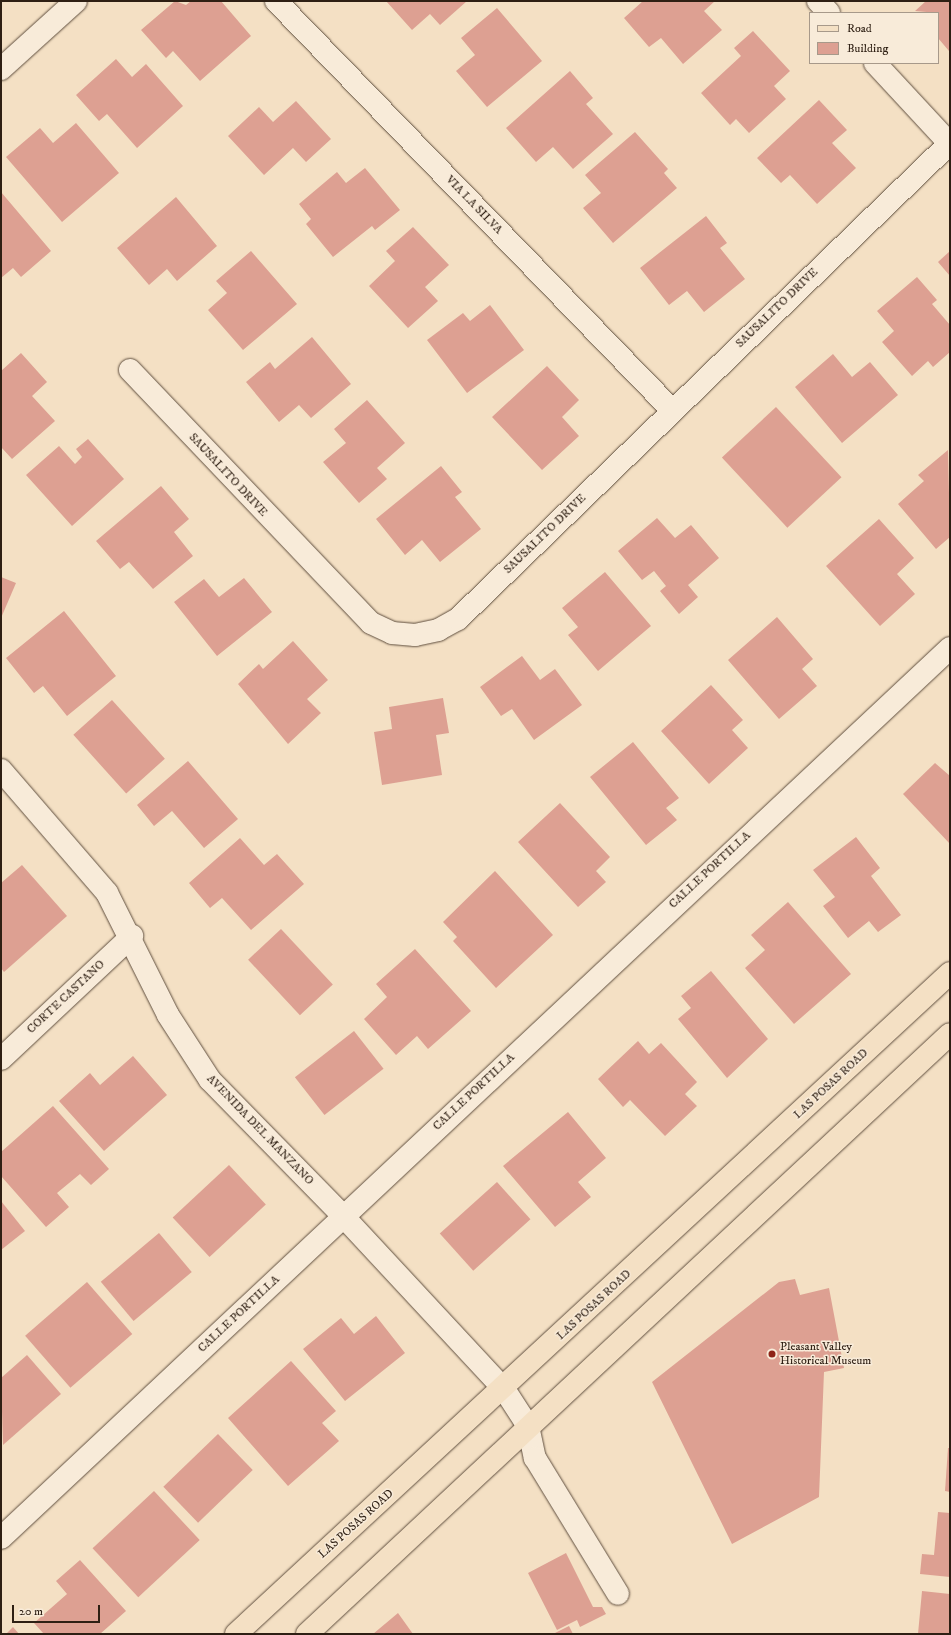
<!DOCTYPE html>
<html>
<head>
<meta charset="utf-8">
<style>
	body { margin:0 }
	#map { position:relative; width:951px; height:1635px; overflow:hidden; background:#f4e0c4; font-family:"IM FELL DW Pica",serif }
	div>[style] { position:absolute }
	[style*='--x'] { left:calc(var(--x)*1px); top:calc(var(--y)*1px); width:calc(var(--w)*1px); rotate:calc(var(--a)*1deg) }
	.building>* { inset:0; background:#dda092; transform-origin:0 0 }
	.roads { filter:drop-shadow(0 0 1px #604f3f) drop-shadow(0 0 1px #604f3f) }
	.minor>* { height:22px; margin:-11px; padding:0 11px; transform-origin:11px; border-radius:11px; background:#f8ebd9 }
	.major>* { height:22px; margin:-11px; padding:0 11px; transform-origin:11px; border-radius:11px; background:#f4e0c4 }
	.dots>* { width:11px; height:11px; translate:-50% -50%; box-sizing:border-box; border:2px solid #f8ebd9; border-radius:50% }
	span { translate:-50% -50%; white-space:nowrap; text-align:center; line-height:1.15; -webkit-text-stroke:3px #f8ebd9; paint-order:stroke }
	.street-label { font-size:12px; color:#2e1f13 }
	.poi-label { font-size:12px; color:#2e1f13 }
	.left { translate:0 -50%; text-align:left }
	.frame { position:absolute; inset:0; border:2px solid #2e1f13; pointer-events:none }
	.legend { position:absolute; left:809px; top:12px; width:130px; height:52px; box-sizing:border-box; background:#f8ebd9; border:1px solid #a7998a; margin:0; padding:5px 7px; list-style:none; font-size:12px; color:#2e1f13 }
	.legend li { display:flex; align-items:center; gap:8px; height:20px }
	.legend b { width:20px; border:1px solid #a7998a }
	.scale { position:absolute; left:12px; top:1605px; width:88px; height:18px; box-sizing:border-box; border:2px solid #2e1f13; border-top:0; padding-left:5px; font-size:12px; line-height:14px; white-space:nowrap; color:#2e1f13; -webkit-text-stroke:3px #f8ebd9; paint-order:stroke }
</style>
</head>
<body>
<div id="map">
	<div class="building">
		<div style="clip-path:polygon(175px 1px,186px 5px,191px 1px,221px 1px,251px 36px,200px 81px,173px 51px,166px 58px,141px 30px)"></div>
		<div style="clip-path:polygon(386px 1px,467px 1px,440px 25px,430px 14px,412px 30px)"></div>
		<div style="clip-path:polygon(643px 1px,715px 1px,704px 11px,722px 30px,683px 64px,661px 38px,649px 47px,624px 18px)"></div>
		<div style="clip-path:polygon(926px 1px,950px 1px,949px 51px,938px 38px,938px 13px,915px 11px)"></div>
		<div style="clip-path:polygon(497px 8px,542px 61px,487px 107px,456px 71px,475px 55px,461px 38px)"></div>
		<div style="clip-path:polygon(753px 31px,790px 71px,774px 86px,786px 99px,749px 133px,736px 119px,730px 125px,701px 93px,741px 56px,734px 48px)"></div>
		<div style="clip-path:polygon(116px 59px,132px 77px,146px 64px,183px 106px,137px 148px,107px 114px,99px 121px,76px 95px)"></div>
		<div style="clip-path:polygon(570px 71px,593px 98px,586px 104px,613px 134px,573px 169px,553px 147px,536px 162px,506px 128px)"></div>
		<div style="clip-path:polygon(819px 100px,847px 130px,832px 143px,856px 168px,817px 204px,790px 175px,781px 183px,757px 158px)"></div>
		<div style="clip-path:polygon(296px 101px,331px 139px,306px 162px,293px 148px,264px 175px,228px 136px,259px 107px,273px 122px)"></div>
		<div style="clip-path:polygon(76px 123px,119px 173px,62px 222px,6px 157px,40px 128px,53px 143px)"></div>
		<div style="clip-path:polygon(635px 132px,668px 169px,664px 173px,677px 188px,613px 243px,583px 208px,601px 193px,585px 175px)"></div>
		<div style="clip-path:polygon(365px 168px,400px 210px,375px 230px,372px 226px,333px 257px,306px 224px,311px 219px,299px 204px,337px 172px,346px 183px)"></div>
		<div style="clip-path:polygon(1px 192px,51px 251px,21px 277px,13px 268px,1px 278px)"></div>
		<div style="clip-path:polygon(176px 197px,217px 246px,177px 281px,167px 269px,149px 285px,117px 248px)"></div>
		<div style="clip-path:polygon(706px 216px,727px 243px,720px 248px,745px 279px,704px 312px,687px 291px,669px 305px,640px 268px)"></div>
		<div style="clip-path:polygon(413px 227px,449px 265px,425px 287px,438px 301px,408px 328px,369px 286px,395px 261px,386px 251px)"></div>
		<div style="clip-path:polygon(251px 251px,297px 304px,243px 350px,208px 310px,227px 293px,216px 281px)"></div>
		<div style="clip-path:polygon(950px 251px,950px 276px,938px 262px)"></div>
		<div style="clip-path:polygon(917px 277px,937px 300px,932px 304px,950px 325px,950px 352px,933px 367px,928px 361px,912px 376px,882px 342px,894px 331px,877px 311px)"></div>
		<div style="clip-path:polygon(490px 305px,524px 350px,467px 393px,427px 340px,463px 313px,470px 321px)"></div>
		<div style="clip-path:polygon(312px 337px,351px 384px,311px 418px,299px 405px,279px 422px,246px 382px,270px 362px,275px 369px)"></div>
		<div style="clip-path:polygon(21px 353px,47px 382px,32px 396px,55px 421px,12px 459px,1px 447px,1px 371px)"></div>
		<div style="clip-path:polygon(833px 354px,852px 377px,870px 362px,898px 395px,842px 443px,795px 387px)"></div>
		<div style="clip-path:polygon(547px 366px,579px 400px,562px 417px,579px 436px,542px 470px,492px 417px)"></div>
		<div style="clip-path:polygon(367px 400px,405px 443px,377px 468px,387px 479px,359px 503px,323px 462px,346px 443px,334px 429px)"></div>
		<div style="left:776px;top:407px;width:96px;height:74px;rotate:47deg"></div>
		<div style="clip-path:polygon(88px 439px,124px 479px,72px 526px,26px 475px,59px 446px,75px 464px,82px 457px,76px 449px)"></div>
		<div style="clip-path:polygon(948px 450px,950px 537px,936px 549px,898px 504px,924px 481px,918px 475px)"></div>
		<div style="clip-path:polygon(441px 466px,462px 492px,455px 497px,481px 529px,440px 562px,422px 540px,405px 555px,376px 519px)"></div>
		<div style="clip-path:polygon(161px 486px,189px 519px,174px 532px,193px 556px,153px 589px,129px 562px,120px 569px,96px 541px)"></div>
		<div style="clip-path:polygon(657px 518px,675px 538px,691px 525px,719px 558px,688px 585px,698px 597px,679px 614px,660px 591px,666px 586px,654px 571px,642px 580px,618px 551px)"></div>
		<div style="clip-path:polygon(879px 519px,914px 558px,897px 574px,915px 594px,880px 626px,826px 566px)"></div>
		<div style="clip-path:polygon(605px 572px,651px 626px,598px 671px,568px 635px,578px 627px,562px 608px)"></div>
		<div style="clip-path:polygon(1px 577px,16px 583px,1px 618px)"></div>
		<div style="clip-path:polygon(244px 578px,272px 612px,217px 656px,174px 602px,204px 579px,219px 597px)"></div>
		<div style="clip-path:polygon(64px 611px,116px 676px,67px 716px,43px 686px,34px 693px,6px 658px)"></div>
		<div style="clip-path:polygon(777px 617px,813px 659px,802px 669px,817px 686px,779px 719px,728px 660px)"></div>
		<div style="clip-path:polygon(293px 641px,328px 680px,307px 699px,321px 713px,288px 744px,238px 684px,259px 664px,263px 669px)"></div>
		<div style="clip-path:polygon(522px 656px,540px 680px,555px 669px,582px 705px,534px 740px,512px 709px,501px 716px,480px 687px)"></div>
		<div style="clip-path:polygon(711px 685px,743px 720px,732px 730px,748px 748px,709px 784px,661px 731px)"></div>
		<div style="clip-path:polygon(443px 698px,449px 733px,436px 735px,442px 775px,382px 785px,374px 732px,392px 729px,389px 707px)"></div>
		<div style="left:112px;top:700px;width:79px;height:52px;rotate:48deg"></div>
		<div style="clip-path:polygon(633px 742px,679px 798px,666px 808px,677px 820px,646px 845px,590px 777px)"></div>
		<div style="clip-path:polygon(188px 761px,238px 819px,204px 848px,172px 811px,154px 826px,137px 805px)"></div>
		<div style="clip-path:polygon(935px 763px,950px 776px,950px 844px,903px 794px)"></div>
		<div style="clip-path:polygon(560px 803px,610px 857px,596px 871px,606px 882px,578px 907px,518px 842px)"></div>
		<div style="clip-path:polygon(856px 837px,880px 868px,871px 876px,901px 915px,878px 932px,869px 921px,848px 938px,823px 906px,835px 897px,813px 870px)"></div>
		<div style="clip-path:polygon(240px 838px,264px 865px,277px 854px,304px 884px,251px 930px,222px 898px,210px 908px,189px 883px)"></div>
		<div style="clip-path:polygon(22px 865px,67px 916px,4px 972px,1px 968px,1px 883px)"></div>
		<div style="clip-path:polygon(495px 871px,553px 935px,496px 988px,453px 941px,457px 937px,443px 922px)"></div>
		<div style="clip-path:polygon(788px 902px,851px 974px,794px 1024px,745px 968px,765px 950px,751px 935px)"></div>
		<div style="left:281px;top:929px;width:76px;height:45px;rotate:47deg"></div>
		<div style="clip-path:polygon(415px 949px,471px 1011px,428px 1049px,417px 1036px,396px 1055px,364px 1019px,387px 997px,376px 984px)"></div>
		<div style="clip-path:polygon(711px 971px,768px 1039px,727px 1078px,678px 1019px,691px 1008px,681px 996px)"></div>
		<div style="left:354px;top:1031px;width:48px;height:75px;rotate:52deg"></div>
		<div style="clip-path:polygon(638px 1041px,649px 1054px,661px 1043px,697px 1082px,685px 1094px,697px 1106px,665px 1136px,630px 1100px,623px 1107px,598px 1079px)"></div>
		<div style="clip-path:polygon(133px 1056px,167px 1095px,104px 1151px,59px 1101px,90px 1073px,100px 1085px)"></div>
		<div style="clip-path:polygon(53px 1106px,109px 1169px,91px 1185px,80px 1174px,57px 1193px,69px 1207px,46px 1227px,1px 1176px,1px 1152px)"></div>
		<div style="clip-path:polygon(568px 1112px,606px 1158px,578px 1182px,591px 1197px,555px 1227px,503px 1166px)"></div>
		<div style="left:229px;top:1165px;width:54px;height:77px;rotate:47deg"></div>
		<div style="left:497px;top:1182px;width:50px;height:77px;rotate:48deg"></div>
		<div style="clip-path:polygon(1px 1201px,25px 1231px,1px 1250px)"></div>
		<div style="left:159px;top:1233px;width:51px;height:76px;rotate:50deg"></div>
		<div style="clip-path:polygon(795px 1279px,800px 1295px,829px 1288px,844px 1368px,824px 1372px,819px 1497px,732px 1544px,652px 1382px,779px 1282px)"></div>
		<div style="left:87px;top:1282px;width:69px;height:82px;rotate:49deg"></div>
		<div style="clip-path:polygon(376px 1316px,405px 1353px,345px 1401px,303px 1349px,341px 1318px,354px 1334px)"></div>
		<div style="clip-path:polygon(27px 1355px,61px 1394px,3px 1445px,1px 1378px)"></div>
		<div style="clip-path:polygon(291px 1361px,336px 1411px,322px 1423px,339px 1441px,288px 1486px,228px 1418px)"></div>
		<div style="left:218px;top:1434px;width:50px;height:76px;rotate:46deg"></div>
		<div style="clip-path:polygon(948px 1448px,950px 1448px,950px 1492px,945px 1491px)"></div>
		<div style="left:154px;top:1491px;width:67px;height:84px;rotate:47deg"></div>
		<div style="clip-path:polygon(938px 1512px,950px 1513px,950px 1577px,920px 1574px,922px 1554px,934px 1555px)"></div>
		<div style="clip-path:polygon(566px 1553px,593px 1607px,602px 1607px,606px 1614px,580px 1627px,577px 1620px,557px 1630px,528px 1573px)"></div>
		<div style="clip-path:polygon(80px 1560px,126px 1611px,100px 1634px,44px 1634px,34px 1623px,67px 1594px,56px 1581px)"></div>
		<div style="clip-path:polygon(922px 1591px,950px 1594px,950px 1634px,918px 1634px)"></div>
		<div style="clip-path:polygon(398px 1613px,413px 1634px,373px 1634px)"></div>
		<div style="clip-path:polygon(569px 1626px,573px 1634px,553px 1634px)"></div>
		<div style="clip-path:polygon(13px 1627px,19px 1634px,6px 1634px)"></div>
	</div>
	<div class="roads">
		<div class="minor">
			<div style="--x:276;--y:1;--w:569;--a:45.93"></div>
			<div style="--x:818;--y:1;--w:16;--a:47"></div>
			<div style="--x:875;--y:63;--w:109;--a:47.2"></div>
			<div style="--x:1;--y:69;--w:101;--a:-42.2"></div>
			<div style="--x:130;--y:370;--w:349;--a:46.4"></div>
			<div style="--x:371;--y:623;--w:23;--a:25"></div>
			<div style="--x:392;--y:633;--w:23;--a:5"></div>
			<div style="--x:415;--y:635;--w:24;--a:-12"></div>
			<div style="--x:438;--y:630;--w:23;--a:-29"></div>
			<div style="--x:458;--y:619;--w:685;--a:-44.05"></div>
			<div style="--x:1;--y:770;--w:162;--a:49.2"></div>
			<div style="--x:107;--y:893;--w:136;--a:63.4"></div>
			<div style="--x:168;--y:1015;--w:77;--a:57.1"></div>
			<div style="--x:210;--y:1080;--w:190;--a:45.6"></div>
			<div style="--x:343;--y:1216;--w:236;--a:47.1"></div>
			<div style="--x:504;--y:1389;--w:44;--a:57"></div>
			<div style="--x:528;--y:1426;--w:33;--a:78"></div>
			<div style="--x:535;--y:1458;--w:159;--a:58.6"></div>
			<div style="--x:1;--y:1059;--w:180;--a:-43.2"></div>
			<div style="--x:1;--y:1538;--w:1301;--a:-43.16"></div>
		</div>
		<div class="major">
			<div style="--x:236;--y:1634;--w:973;--a:-42.79"></div>
			<div style="--x:307;--y:1634;--w:879;--a:-43.02"></div>
		</div>
	</div>
	<div class="dots">
		<div style="left:772px;top:1354px;background:#8f2418"></div>
	</div>
	<div class="street-label">
		<span style="left:474px;top:205px;rotate:46deg">VIA LA SILVA</span>
		<span style="left:777px;top:308px;rotate:-44deg">SAUSALITO DRIVE</span>
		<span style="left:228px;top:475px;rotate:47deg">SAUSALITO DRIVE</span>
		<span style="left:545px;top:534px;rotate:-44deg">SAUSALITO DRIVE</span>
		<span style="left:710px;top:870px;rotate:-43deg">CALLE PORTILLA</span>
		<span style="left:66px;top:997px;rotate:-43deg">CORTE CASTANO</span>
		<span style="left:831px;top:1084px;rotate:-43deg">LAS POSAS ROAD</span>
		<span style="left:474px;top:1092px;rotate:-43deg">CALLE PORTILLA</span>
		<span style="left:260px;top:1130px;rotate:46deg">AVENIDA DEL MANZANO</span>
		<span style="left:594px;top:1305px;rotate:-43deg">LAS POSAS ROAD</span>
		<span style="left:239px;top:1314px;rotate:-43deg">CALLE PORTILLA</span>
		<span style="left:356px;top:1524px;rotate:-42deg">LAS POSAS ROAD</span>
	</div>
	<div class="poi-label">
		<span class="left" style="left:780px;top:1354px">Pleasant Valley<br>Historical Museum</span>
	</div>
	<div class="frame"></div>
	<ul class="legend">
	<li><b style="height:5px;background:#f4e0c4"></b>Road</li>
	<li><b style="height:11px;background:#dda092"></b>Building</li>
	</ul>
	<div class="scale">20 m</div>
</div>
</body>
</html>
